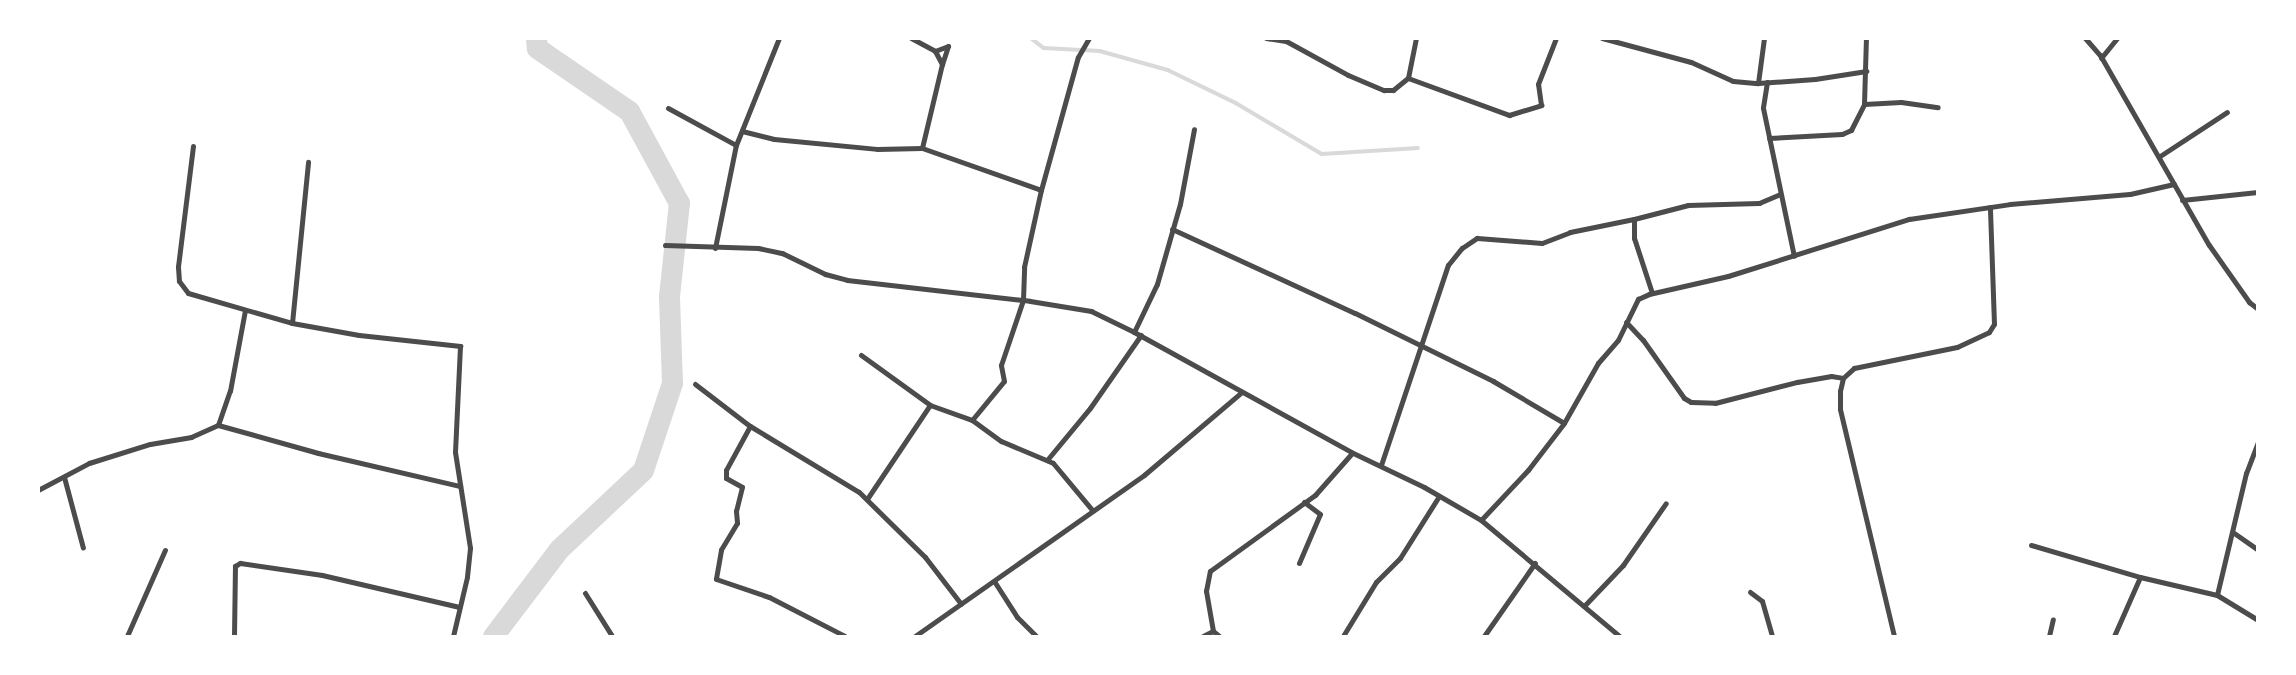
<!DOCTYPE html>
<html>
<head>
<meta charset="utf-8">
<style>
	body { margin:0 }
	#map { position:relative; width:2296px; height:675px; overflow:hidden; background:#fff; font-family:Inter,sans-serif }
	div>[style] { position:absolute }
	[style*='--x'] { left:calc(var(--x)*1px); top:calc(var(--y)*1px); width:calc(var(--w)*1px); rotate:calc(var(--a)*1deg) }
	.stream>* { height:3.5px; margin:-1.75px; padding:0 1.75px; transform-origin:1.75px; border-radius:1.75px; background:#d9d9d9 }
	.river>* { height:21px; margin:-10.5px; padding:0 10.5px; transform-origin:10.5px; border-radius:10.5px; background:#d9d9d9 }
	.minor>* { height:5px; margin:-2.5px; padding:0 2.5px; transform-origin:2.5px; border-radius:2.5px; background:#4c4c4c }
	span { translate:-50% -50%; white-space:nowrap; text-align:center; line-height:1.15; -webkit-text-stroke:7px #fff; paint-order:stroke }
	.frame { position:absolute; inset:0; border:40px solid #fff; pointer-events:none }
</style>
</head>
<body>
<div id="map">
	<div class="stream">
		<div style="--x:1031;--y:38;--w:16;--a:38"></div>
		<div style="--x:1044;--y:48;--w:56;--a:3.1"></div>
		<div style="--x:1100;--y:51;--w:71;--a:15.6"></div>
		<div style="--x:1168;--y:70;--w:76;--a:25.9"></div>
		<div style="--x:1236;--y:103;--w:100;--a:30.7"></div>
		<div style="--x:1322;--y:154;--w:96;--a:-3.6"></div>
	</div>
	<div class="river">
		<div style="--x:493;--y:636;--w:109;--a:-52.8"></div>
		<div style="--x:559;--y:549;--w:115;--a:-43.2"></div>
		<div style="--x:643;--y:470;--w:92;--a:-71.6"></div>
		<div style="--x:672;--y:383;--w:87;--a:-92"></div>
		<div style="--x:669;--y:296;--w:94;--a:-83.9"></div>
		<div style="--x:679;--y:203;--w:105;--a:-118.5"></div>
		<div style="--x:629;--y:111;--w:112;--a:-145.6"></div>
		<div style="--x:537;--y:48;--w:10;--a:-96"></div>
	</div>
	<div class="minor">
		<div style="--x:911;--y:38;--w:27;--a:28"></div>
		<div style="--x:935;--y:51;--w:15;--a:62"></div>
		<div style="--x:942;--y:64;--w:86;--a:103.4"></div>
		<div style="--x:1266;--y:38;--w:20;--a:9"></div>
		<div style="--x:1286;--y:41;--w:71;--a:28.7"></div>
		<div style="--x:1348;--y:75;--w:39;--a:23"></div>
		<div style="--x:1384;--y:90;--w:9;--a:0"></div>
		<div style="--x:1393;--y:90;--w:19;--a:-39"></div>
		<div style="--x:1408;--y:78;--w:41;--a:-78.7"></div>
		<div style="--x:1602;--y:38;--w:92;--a:15.1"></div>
		<div style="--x:1691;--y:62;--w:46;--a:24.3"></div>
		<div style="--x:1733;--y:81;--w:25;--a:5"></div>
		<div style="--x:1758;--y:83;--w:57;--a:-4"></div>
		<div style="--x:1815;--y:79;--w:52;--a:-8.9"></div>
		<div style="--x:2085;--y:38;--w:23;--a:49"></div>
		<div style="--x:2100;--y:55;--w:219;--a:60.2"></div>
		<div style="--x:2209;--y:245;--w:70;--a:54.9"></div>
		<div style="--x:2249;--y:302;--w:11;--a:38"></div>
		<div style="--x:935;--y:51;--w:14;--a:-21"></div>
		<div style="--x:948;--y:46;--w:19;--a:108"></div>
		<div style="--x:2101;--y:58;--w:26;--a:-51"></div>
		<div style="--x:1408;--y:78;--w:108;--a:20.1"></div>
		<div style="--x:1509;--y:115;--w:34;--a:-17"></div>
		<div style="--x:1541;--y:105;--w:21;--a:-98"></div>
		<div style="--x:1538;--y:84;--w:49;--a:-68.6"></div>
		<div style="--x:1767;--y:82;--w:26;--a:99"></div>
		<div style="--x:1763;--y:108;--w:151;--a:78.2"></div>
		<div style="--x:1758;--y:83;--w:45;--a:-82.4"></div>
		<div style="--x:1864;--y:104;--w:37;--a:-3"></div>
		<div style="--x:1901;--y:102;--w:37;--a:8"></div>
		<div style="--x:668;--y:108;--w:77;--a:28.6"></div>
		<div style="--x:742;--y:131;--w:33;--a:14"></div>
		<div style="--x:774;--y:139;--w:103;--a:5.5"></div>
		<div style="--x:877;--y:149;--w:45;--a:-1.3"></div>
		<div style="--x:922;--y:148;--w:126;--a:19.4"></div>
		<div style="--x:1769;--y:138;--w:73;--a:-3.1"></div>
		<div style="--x:1842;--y:134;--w:10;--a:-24"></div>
		<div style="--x:1851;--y:130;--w:29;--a:-63"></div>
		<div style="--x:1864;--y:104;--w:66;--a:-88.3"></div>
		<div style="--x:193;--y:146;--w:122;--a:97.1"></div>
		<div style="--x:178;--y:267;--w:14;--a:86"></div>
		<div style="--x:179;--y:281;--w:15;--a:53"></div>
		<div style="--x:188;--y:293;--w:108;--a:16.1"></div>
		<div style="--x:292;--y:323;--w:68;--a:10.2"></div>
		<div style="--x:359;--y:335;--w:102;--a:6.2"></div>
		<div style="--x:460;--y:346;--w:106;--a:92.7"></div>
		<div style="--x:455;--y:452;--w:97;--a:81.1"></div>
		<div style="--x:470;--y:548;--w:29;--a:96"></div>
		<div style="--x:467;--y:577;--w:61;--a:103.3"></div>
		<div style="--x:2160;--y:156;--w:80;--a:-33.3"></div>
		<div style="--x:2182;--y:200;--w:76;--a:-6"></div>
		<div style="--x:1172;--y:229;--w:201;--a:24.7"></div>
		<div style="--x:1355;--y:313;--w:154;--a:26.2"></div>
		<div style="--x:1493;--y:381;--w:82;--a:30.6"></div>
		<div style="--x:665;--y:245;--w:93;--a:1.8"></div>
		<div style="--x:758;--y:248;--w:25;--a:12"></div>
		<div style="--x:782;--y:253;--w:48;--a:26"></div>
		<div style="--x:825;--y:274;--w:23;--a:15"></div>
		<div style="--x:847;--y:280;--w:184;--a:6.5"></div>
		<div style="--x:1030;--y:301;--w:62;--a:9.3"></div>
		<div style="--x:1091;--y:311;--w:48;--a:26"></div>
		<div style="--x:1134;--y:332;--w:248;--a:28.9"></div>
		<div style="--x:1351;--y:452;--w:81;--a:25.6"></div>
		<div style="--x:1424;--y:487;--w:66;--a:30.1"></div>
		<div style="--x:1481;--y:520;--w:180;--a:40"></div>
		<div style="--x:715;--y:248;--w:105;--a:-78.5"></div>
		<div style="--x:736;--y:145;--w:115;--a:-68.1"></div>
		<div style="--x:1652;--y:293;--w:58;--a:-108.1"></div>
		<div style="--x:1634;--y:238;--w:19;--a:-90"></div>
		<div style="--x:1634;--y:219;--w:56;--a:-14.5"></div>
		<div style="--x:1688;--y:205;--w:71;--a:-1.6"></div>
		<div style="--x:1759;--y:203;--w:23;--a:-23"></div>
		<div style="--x:1626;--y:322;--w:25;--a:47"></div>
		<div style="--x:1643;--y:340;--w:71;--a:54.7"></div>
		<div style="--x:1684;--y:398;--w:8;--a:30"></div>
		<div style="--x:1691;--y:402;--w:24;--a:2"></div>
		<div style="--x:1715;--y:403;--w:85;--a:-14.4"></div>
		<div style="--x:1797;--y:382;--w:35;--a:-10"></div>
		<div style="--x:1831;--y:376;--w:12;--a:9"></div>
		<div style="--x:292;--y:323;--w:162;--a:-84.3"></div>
		<div style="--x:1134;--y:332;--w:53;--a:-64.4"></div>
		<div style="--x:1157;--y:284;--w:83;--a:-74"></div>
		<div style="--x:1180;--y:204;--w:76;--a:-79.4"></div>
		<div style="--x:861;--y:355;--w:85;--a:35.9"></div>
		<div style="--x:695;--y:384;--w:69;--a:37.4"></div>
		<div style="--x:750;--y:426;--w:127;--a:31.2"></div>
		<div style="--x:859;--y:492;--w:93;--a:44.6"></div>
		<div style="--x:925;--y:557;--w:59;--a:52.5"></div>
		<div style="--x:972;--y:420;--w:50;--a:-50.6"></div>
		<div style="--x:1004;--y:381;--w:16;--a:-101"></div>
		<div style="--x:1001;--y:365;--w:69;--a:-71.3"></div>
		<div style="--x:1023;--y:300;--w:33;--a:-88"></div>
		<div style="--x:1024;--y:267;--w:79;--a:-77.6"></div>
		<div style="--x:1041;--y:190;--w:138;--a:-74.5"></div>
		<div style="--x:1078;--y:57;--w:22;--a:-60"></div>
		<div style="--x:218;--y:425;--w:104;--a:15.6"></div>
		<div style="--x:318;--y:453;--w:146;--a:13.1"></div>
		<div style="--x:750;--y:426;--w:50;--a:118.6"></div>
		<div style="--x:726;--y:470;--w:8;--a:90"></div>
		<div style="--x:726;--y:478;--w:18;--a:29"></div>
		<div style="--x:742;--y:487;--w:25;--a:104"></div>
		<div style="--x:736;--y:511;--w:12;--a:85"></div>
		<div style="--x:737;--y:523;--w:31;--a:121"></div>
		<div style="--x:721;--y:550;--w:29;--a:100"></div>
		<div style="--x:716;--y:579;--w:56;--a:18.8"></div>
		<div style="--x:769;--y:597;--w:85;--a:27.2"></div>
		<div style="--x:2258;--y:442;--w:33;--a:111"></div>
		<div style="--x:2246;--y:473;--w:125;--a:103.4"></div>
		<div style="--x:2217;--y:595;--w:48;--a:31.4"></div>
		<div style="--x:1047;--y:460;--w:67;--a:-50.4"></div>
		<div style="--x:1090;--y:408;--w:89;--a:-55.1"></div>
		<div style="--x:1381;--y:465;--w:211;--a:-71.5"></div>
		<div style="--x:1448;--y:265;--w:22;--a:-51"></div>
		<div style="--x:1462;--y:248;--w:18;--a:-34"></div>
		<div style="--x:1477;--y:238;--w:65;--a:4.4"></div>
		<div style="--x:1542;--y:243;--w:30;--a:-21"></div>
		<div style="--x:1570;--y:232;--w:65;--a:-11.5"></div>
		<div style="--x:64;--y:477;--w:73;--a:75"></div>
		<div style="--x:38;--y:490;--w:58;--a:-27.9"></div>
		<div style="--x:89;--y:463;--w:64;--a:-17.3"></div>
		<div style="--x:150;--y:444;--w:42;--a:-9.7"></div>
		<div style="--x:191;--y:437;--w:30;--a:-24"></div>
		<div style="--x:218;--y:425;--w:36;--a:-71"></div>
		<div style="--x:230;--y:391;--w:82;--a:-79.5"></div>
		<div style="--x:867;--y:499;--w:113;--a:-56.2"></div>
		<div style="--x:930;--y:405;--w:45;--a:19.7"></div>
		<div style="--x:972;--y:420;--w:36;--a:36"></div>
		<div style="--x:1001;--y:441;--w:56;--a:22.9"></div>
		<div style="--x:1053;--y:463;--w:62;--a:50.2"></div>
		<div style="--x:1481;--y:520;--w:69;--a:-46.8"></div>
		<div style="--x:1528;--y:470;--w:59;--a:-52.5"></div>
		<div style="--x:1564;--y:423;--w:69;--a:-60.5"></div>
		<div style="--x:1598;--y:363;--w:30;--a:-49"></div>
		<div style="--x:1618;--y:340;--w:46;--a:-64"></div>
		<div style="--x:1638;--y:299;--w:12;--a:-24"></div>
		<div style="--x:1649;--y:294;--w:81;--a:-12.8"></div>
		<div style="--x:1728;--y:276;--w:190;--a:-17.5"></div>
		<div style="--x:1909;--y:219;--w:102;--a:-8.4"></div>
		<div style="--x:2010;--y:204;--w:120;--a:-4.8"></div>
		<div style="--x:2130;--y:194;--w:45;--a:-12.8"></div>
		<div style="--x:2234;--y:533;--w:29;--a:35"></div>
		<div style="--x:2031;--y:545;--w:114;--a:16.4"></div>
		<div style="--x:1299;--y:563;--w:53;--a:-66.8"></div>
		<div style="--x:1320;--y:514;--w:20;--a:-143"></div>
		<div style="--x:994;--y:581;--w:43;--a:57.4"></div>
		<div style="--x:1017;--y:617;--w:27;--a:45"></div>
		<div style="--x:1750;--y:592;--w:15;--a:37"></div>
		<div style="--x:1762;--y:601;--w:36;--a:74"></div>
		<div style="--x:585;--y:593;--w:51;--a:57.9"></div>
		<div style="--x:1584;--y:606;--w:57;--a:-46.4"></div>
		<div style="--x:1623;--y:565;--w:75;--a:-55.3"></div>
		<div style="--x:127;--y:636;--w:94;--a:-66.2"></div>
		<div style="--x:234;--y:636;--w:70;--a:-89.2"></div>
		<div style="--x:235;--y:566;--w:6;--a:-31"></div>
		<div style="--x:240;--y:563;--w:83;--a:8.3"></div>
		<div style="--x:322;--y:575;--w:141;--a:13.1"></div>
		<div style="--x:915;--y:636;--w:280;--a:-35.1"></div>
		<div style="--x:1144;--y:475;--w:128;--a:-40.3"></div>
		<div style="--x:1203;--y:636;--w:11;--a:-27"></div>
		<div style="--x:1219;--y:636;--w:8;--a:-140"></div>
		<div style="--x:1213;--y:631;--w:41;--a:-99.9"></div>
		<div style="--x:1206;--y:591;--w:20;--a:-79"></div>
		<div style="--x:1210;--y:571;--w:130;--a:-35.9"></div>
		<div style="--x:1315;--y:495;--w:56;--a:-48.6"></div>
		<div style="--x:1343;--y:636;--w:63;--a:-58.6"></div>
		<div style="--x:1376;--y:582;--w:34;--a:-45"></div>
		<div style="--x:1400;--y:558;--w:73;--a:-57.8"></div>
		<div style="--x:1484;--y:636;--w:89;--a:-55.1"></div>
		<div style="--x:1894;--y:636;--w:233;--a:-103.4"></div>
		<div style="--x:1840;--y:409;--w:18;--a:-90"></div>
		<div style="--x:1840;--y:391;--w:13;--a:-77"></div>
		<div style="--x:1843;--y:378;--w:15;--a:-42"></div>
		<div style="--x:1854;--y:368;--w:105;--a:-11.5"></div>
		<div style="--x:1957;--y:347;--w:35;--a:-25"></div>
		<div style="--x:1989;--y:332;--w:9;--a:-58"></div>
		<div style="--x:1994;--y:324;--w:117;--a:-92"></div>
		<div style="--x:2049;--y:636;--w:17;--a:-77"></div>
		<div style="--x:2114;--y:636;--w:64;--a:-66.2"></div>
		<div style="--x:2140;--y:577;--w:79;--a:13.2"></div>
	</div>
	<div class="frame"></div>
</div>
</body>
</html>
